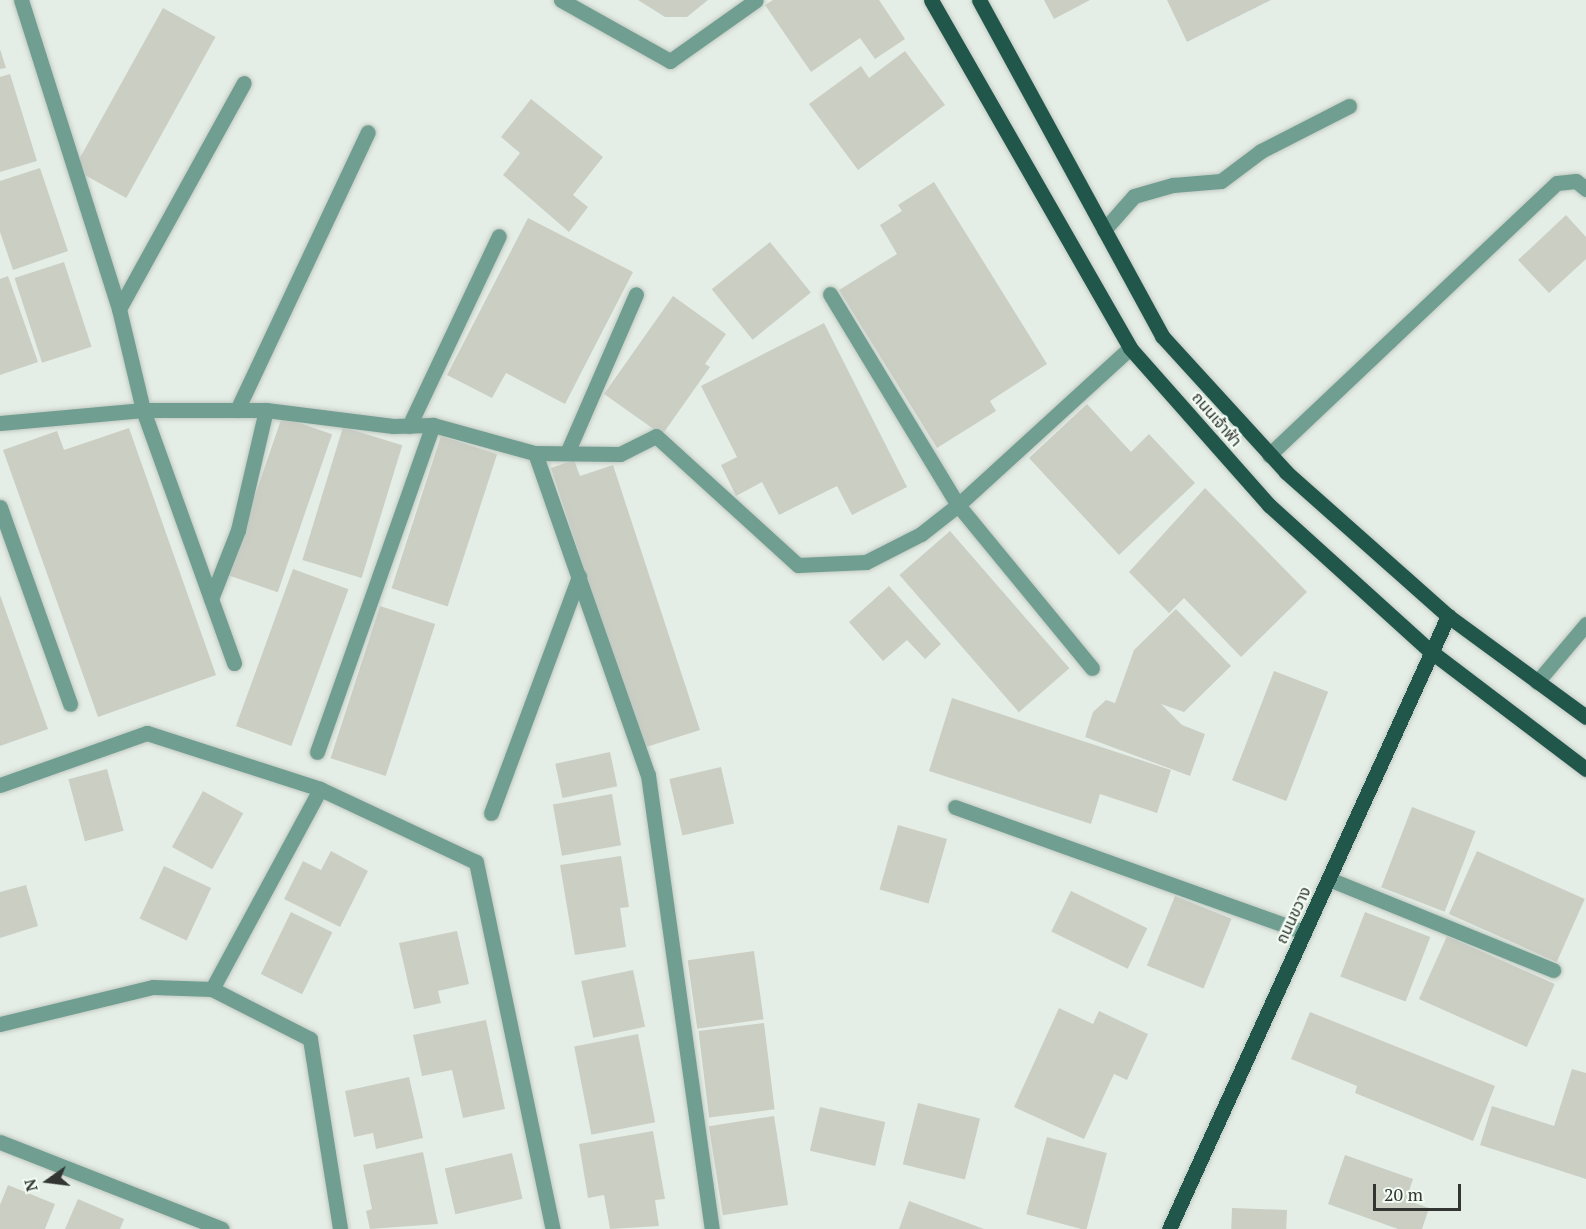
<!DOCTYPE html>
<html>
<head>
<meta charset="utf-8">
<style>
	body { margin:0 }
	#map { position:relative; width:1586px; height:1229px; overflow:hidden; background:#e5eee6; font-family:"PT Serif","Noto Sans Thai",serif }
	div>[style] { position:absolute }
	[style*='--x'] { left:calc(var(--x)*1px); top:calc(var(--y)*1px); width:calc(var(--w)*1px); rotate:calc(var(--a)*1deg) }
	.building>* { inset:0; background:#cbcec3; transform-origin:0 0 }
	.roads { filter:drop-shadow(0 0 2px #c1c9c2) drop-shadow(0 0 2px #c1c9c2) }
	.minor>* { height:15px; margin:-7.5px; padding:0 7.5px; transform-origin:7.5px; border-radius:7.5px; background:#709e91 }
	.major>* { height:15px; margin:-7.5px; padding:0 7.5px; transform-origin:7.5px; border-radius:7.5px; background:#21564a }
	span { translate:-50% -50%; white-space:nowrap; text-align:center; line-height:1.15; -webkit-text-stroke:4.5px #f2fcf3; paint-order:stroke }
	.street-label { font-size:16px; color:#323532 }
	.north { position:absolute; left:18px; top:1151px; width:60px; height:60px; -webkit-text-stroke:4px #f2fcf3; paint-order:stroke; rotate:256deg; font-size:16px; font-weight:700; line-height:24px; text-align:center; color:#323532 }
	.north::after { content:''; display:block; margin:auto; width:21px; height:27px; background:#323532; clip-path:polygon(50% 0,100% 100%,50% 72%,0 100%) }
	.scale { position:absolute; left:1373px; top:1184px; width:88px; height:27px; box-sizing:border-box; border:3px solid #323532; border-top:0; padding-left:8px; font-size:18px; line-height:21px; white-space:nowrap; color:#323532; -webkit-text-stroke:4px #f2fcf3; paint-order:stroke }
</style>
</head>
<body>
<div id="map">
	<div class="building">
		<div style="clip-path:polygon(638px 0,708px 0,687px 17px,665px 17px)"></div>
		<div style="clip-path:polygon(773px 0,879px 0,905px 39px,875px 59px,860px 38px,811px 72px,765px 5px)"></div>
		<div style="clip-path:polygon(1044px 0,1090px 0,1054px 19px)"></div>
		<div style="clip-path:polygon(1167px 0,1271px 0,1187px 42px)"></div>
		<div style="left:163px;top:8px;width:60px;height:184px;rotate:29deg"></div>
		<div style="clip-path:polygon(0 49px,6px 68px,0 69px)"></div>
		<div style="clip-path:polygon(905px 51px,945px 105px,858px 170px,809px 104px,861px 66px,869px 78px)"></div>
		<div style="clip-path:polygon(10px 74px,37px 161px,0 172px,0 77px)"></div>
		<div style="clip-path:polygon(531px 99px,603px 157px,573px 195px,588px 207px,569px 232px,503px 175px,520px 153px,501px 137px)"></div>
		<div style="clip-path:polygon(40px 168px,68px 251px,13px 270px,0 232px,0 181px)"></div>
		<div style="clip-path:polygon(934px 182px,1047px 364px,990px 401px,996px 411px,937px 448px,839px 290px,897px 254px,880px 225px,902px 211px,898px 205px)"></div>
		<div style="clip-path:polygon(1566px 215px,1586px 237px,1586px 259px,1549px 293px,1518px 260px)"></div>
		<div style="clip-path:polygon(528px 218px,633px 272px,565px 404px,506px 373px,492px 398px,447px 375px)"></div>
		<div style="left:770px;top:242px;width:65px;height:75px;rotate:51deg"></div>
		<div style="left:64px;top:262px;width:89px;height:52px;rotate:72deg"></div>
		<div style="clip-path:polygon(8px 276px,38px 362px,0 375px,0 279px)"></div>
		<div style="clip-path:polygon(673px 296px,726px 334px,705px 364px,710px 367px,662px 435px,604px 394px)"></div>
		<div style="clip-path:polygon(824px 323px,907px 487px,852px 515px,837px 486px,779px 515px,762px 482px,736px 496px,721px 465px,737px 457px,701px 386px)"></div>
		<div style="clip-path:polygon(1087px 404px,1131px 452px,1149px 434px,1195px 483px,1119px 555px,1029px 458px)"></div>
		<div style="left:282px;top:417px;width:53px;height:167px;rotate:19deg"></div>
		<div style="left:343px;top:427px;width:62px;height:139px;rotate:17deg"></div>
		<div style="clip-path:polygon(129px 428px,216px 675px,98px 717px,3px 450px,57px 431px,64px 450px)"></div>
		<div style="left:441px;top:436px;width:59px;height:160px;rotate:18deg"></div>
		<div style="clip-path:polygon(574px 460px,580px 476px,613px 465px,700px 730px,643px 748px,551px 468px)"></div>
		<div style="clip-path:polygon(1205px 488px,1307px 592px,1241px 657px,1184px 598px,1169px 613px,1129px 572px)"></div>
		<div style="left:950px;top:531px;width:182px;height:67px;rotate:49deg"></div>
		<div style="left:293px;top:569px;width:59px;height:167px;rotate:20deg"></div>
		<div style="clip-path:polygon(889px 586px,941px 644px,925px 659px,907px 640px,883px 661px,849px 622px)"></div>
		<div style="clip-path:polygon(0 595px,48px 729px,0 746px)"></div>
		<div style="left:380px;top:606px;width:58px;height:160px;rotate:18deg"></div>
		<div style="clip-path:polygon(1176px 609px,1231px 666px,1184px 712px,1161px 704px,1182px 725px,1205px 734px,1190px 776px,1085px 737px,1093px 712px,1106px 700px,1115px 703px,1134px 650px)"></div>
		<div style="left:1274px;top:671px;width:58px;height:117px;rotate:21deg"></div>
		<div style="clip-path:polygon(952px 698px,1171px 770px,1157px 813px,1100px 794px,1091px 824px,929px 771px)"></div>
		<div style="left:610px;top:752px;width:35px;height:56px;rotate:78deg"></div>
		<div style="left:721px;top:767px;width:58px;height:53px;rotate:77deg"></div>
		<div style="left:107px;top:769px;width:64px;height:40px;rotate:75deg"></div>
		<div style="left:203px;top:791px;width:46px;height:64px;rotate:29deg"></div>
		<div style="left:612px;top:794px;width:52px;height:60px;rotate:80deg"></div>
		<div style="left:1412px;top:807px;width:68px;height:86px;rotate:21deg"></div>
		<div style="left:898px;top:825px;width:51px;height:67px;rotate:16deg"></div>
		<div style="clip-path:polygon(331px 851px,368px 871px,340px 927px,284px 899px,303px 861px,321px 870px)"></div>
		<div style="left:1477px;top:851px;width:118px;height:69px;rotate:24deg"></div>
		<div style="clip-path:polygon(621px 856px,629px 907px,620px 908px,626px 947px,575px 955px,560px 865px)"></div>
		<div style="left:164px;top:866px;width:52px;height:58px;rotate:25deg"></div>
		<div style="clip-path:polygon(26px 885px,38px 926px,0 938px,0 892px)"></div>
		<div style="left:1071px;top:891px;width:85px;height:45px;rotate:26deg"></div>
		<div style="left:1175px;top:896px;width:61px;height:75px;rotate:22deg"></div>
		<div style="left:291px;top:912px;width:46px;height:69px;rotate:26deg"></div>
		<div style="left:1365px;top:912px;width:70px;height:69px;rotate:21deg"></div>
		<div style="clip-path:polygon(457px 931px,469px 984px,438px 991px,441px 1003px,414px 1009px,399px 943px)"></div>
		<div style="left:1447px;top:936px;width:118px;height:69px;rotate:24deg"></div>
		<div style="left:754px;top:951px;width:69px;height:67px;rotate:82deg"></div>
		<div style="left:633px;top:970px;width:58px;height:53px;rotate:78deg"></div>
		<div style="clip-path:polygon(1059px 1008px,1093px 1024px,1099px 1011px,1148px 1034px,1127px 1080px,1114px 1074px,1084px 1139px,1014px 1107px)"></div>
		<div style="clip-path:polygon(1310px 1012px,1495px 1086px,1473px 1141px,1355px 1093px,1357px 1086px,1291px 1059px)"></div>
		<div style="clip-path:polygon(486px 1020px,505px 1109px,463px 1118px,452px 1070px,422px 1076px,413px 1035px)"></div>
		<div style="left:764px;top:1023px;width:87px;height:66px;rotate:83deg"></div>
		<div style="left:638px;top:1034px;width:90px;height:65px;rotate:79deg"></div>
		<div style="clip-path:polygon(1572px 1069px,1586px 1073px,1586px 1179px,1480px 1145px,1492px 1106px,1554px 1126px)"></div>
		<div style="clip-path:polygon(409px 1077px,423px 1138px,376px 1149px,373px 1133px,354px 1137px,345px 1091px)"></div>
		<div style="left:918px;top:1103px;width:64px;height:63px;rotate:14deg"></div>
		<div style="left:820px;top:1107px;width:67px;height:45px;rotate:13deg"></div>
		<div style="left:774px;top:1116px;width:90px;height:66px;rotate:81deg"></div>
		<div style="clip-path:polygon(653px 1131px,665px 1199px,655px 1200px,659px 1226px,610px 1229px,604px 1195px,588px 1198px,579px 1144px)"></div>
		<div style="left:1047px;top:1137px;width:62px;height:80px;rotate:15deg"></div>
		<div style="clip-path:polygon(423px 1152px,438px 1224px,370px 1229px,366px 1211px,372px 1209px,363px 1165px)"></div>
		<div style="left:512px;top:1153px;width:47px;height:69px;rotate:77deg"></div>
		<div style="clip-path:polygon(1345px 1155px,1413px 1179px,1406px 1200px,1429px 1208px,1422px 1229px,1398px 1229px,1328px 1204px)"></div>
		<div style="clip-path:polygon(8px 1185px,55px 1204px,45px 1229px,0 1229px,0 1205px)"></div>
		<div style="clip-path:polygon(78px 1199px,124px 1219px,120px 1229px,65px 1229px)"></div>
		<div style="clip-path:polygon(909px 1201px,984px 1229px,899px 1229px)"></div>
		<div style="left:1232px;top:1208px;width:55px;height:21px;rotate:2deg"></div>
	</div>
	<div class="roads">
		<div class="minor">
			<div style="--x:21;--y:0;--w:324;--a:72.4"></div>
			<div style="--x:119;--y:309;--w:104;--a:76.6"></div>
			<div style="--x:143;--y:410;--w:269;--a:70.2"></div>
			<div style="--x:561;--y:0;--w:125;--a:29.2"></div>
			<div style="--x:670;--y:61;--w:105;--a:-35.3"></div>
			<div style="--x:1104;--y:230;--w:45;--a:-48.6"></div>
			<div style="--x:1134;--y:196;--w:41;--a:-15.8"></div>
			<div style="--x:1173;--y:185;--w:48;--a:-4.8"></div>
			<div style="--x:1221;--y:181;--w:50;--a:-36.9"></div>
			<div style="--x:1261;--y:151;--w:99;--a:-27.1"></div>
			<div style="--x:830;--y:294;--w:247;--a:58.8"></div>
			<div style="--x:958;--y:505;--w:211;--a:50.6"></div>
			<div style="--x:119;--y:309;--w:258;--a:-61.1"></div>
			<div style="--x:237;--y:410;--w:307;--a:-64.8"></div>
			<div style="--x:0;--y:423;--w:144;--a:-5.2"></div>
			<div style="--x:143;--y:410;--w:123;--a:0"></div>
			<div style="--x:266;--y:410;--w:128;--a:7.2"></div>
			<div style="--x:393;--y:426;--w:40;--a:-1.4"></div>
			<div style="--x:433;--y:425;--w:106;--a:15.4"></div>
			<div style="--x:535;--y:453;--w:85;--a:0.7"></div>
			<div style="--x:620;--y:454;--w:40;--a:-26.6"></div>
			<div style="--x:656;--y:436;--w:192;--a:42.3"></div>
			<div style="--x:798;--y:565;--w:68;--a:-2.5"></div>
			<div style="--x:866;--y:562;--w:62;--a:-27"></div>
			<div style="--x:921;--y:534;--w:47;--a:-38.1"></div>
			<div style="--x:958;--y:505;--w:233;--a:-42.4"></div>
			<div style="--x:409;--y:426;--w:210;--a:-64.7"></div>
			<div style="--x:535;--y:453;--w:341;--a:70.7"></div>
			<div style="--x:648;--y:775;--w:458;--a:82"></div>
			<div style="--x:567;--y:453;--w:173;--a:-66.5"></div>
			<div style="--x:1269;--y:455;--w:396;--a:-43.4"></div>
			<div style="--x:1557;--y:183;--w:19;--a:-6"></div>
			<div style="--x:1576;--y:181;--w:13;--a:39"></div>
			<div style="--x:0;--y:507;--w:209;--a:70.4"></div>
			<div style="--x:211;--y:599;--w:74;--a:-68.6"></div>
			<div style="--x:238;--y:530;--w:123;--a:-76.9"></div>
			<div style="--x:1537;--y:682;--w:76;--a:-49.8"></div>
			<div style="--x:317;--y:752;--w:347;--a:-70.5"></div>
			<div style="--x:0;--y:785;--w:156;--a:-19.5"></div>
			<div style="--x:147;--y:733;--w:182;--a:17.9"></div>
			<div style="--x:320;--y:789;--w:172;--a:25.1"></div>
			<div style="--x:476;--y:862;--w:375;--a:78.2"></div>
			<div style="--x:955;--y:807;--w:371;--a:19.7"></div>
			<div style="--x:491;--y:813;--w:253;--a:-69.6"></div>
			<div style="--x:1329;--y:879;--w:242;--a:22.1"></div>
			<div style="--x:212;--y:989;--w:227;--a:-61.6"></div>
			<div style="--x:0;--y:1024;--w:157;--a:-13.6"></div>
			<div style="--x:153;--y:987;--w:59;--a:1.9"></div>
			<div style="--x:212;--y:989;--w:110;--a:27"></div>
			<div style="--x:310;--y:1039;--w:192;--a:81"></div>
			<div style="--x:0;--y:1142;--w:238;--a:21.4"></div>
		</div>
		<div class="major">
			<div style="--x:931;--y:0;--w:401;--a:60.2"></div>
			<div style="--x:1130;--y:348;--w:210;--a:48.5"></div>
			<div style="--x:1269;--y:505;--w:216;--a:42.2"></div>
			<div style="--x:1429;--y:650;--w:197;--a:37.2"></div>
			<div style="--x:979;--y:0;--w:383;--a:61.4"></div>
			<div style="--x:1162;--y:336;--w:184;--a:47.6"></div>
			<div style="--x:1286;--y:472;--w:217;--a:41.6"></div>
			<div style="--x:1448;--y:616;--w:171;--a:36.2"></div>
			<div style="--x:1169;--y:1229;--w:674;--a:-65.53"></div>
		</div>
	</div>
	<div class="street-label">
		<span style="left:1217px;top:419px;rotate:49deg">ถนนเจ้าฟ้า</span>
		<span style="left:1293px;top:915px;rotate:-65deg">ถนนขวาง</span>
	</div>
	<div class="north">N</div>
	<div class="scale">20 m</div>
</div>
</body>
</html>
